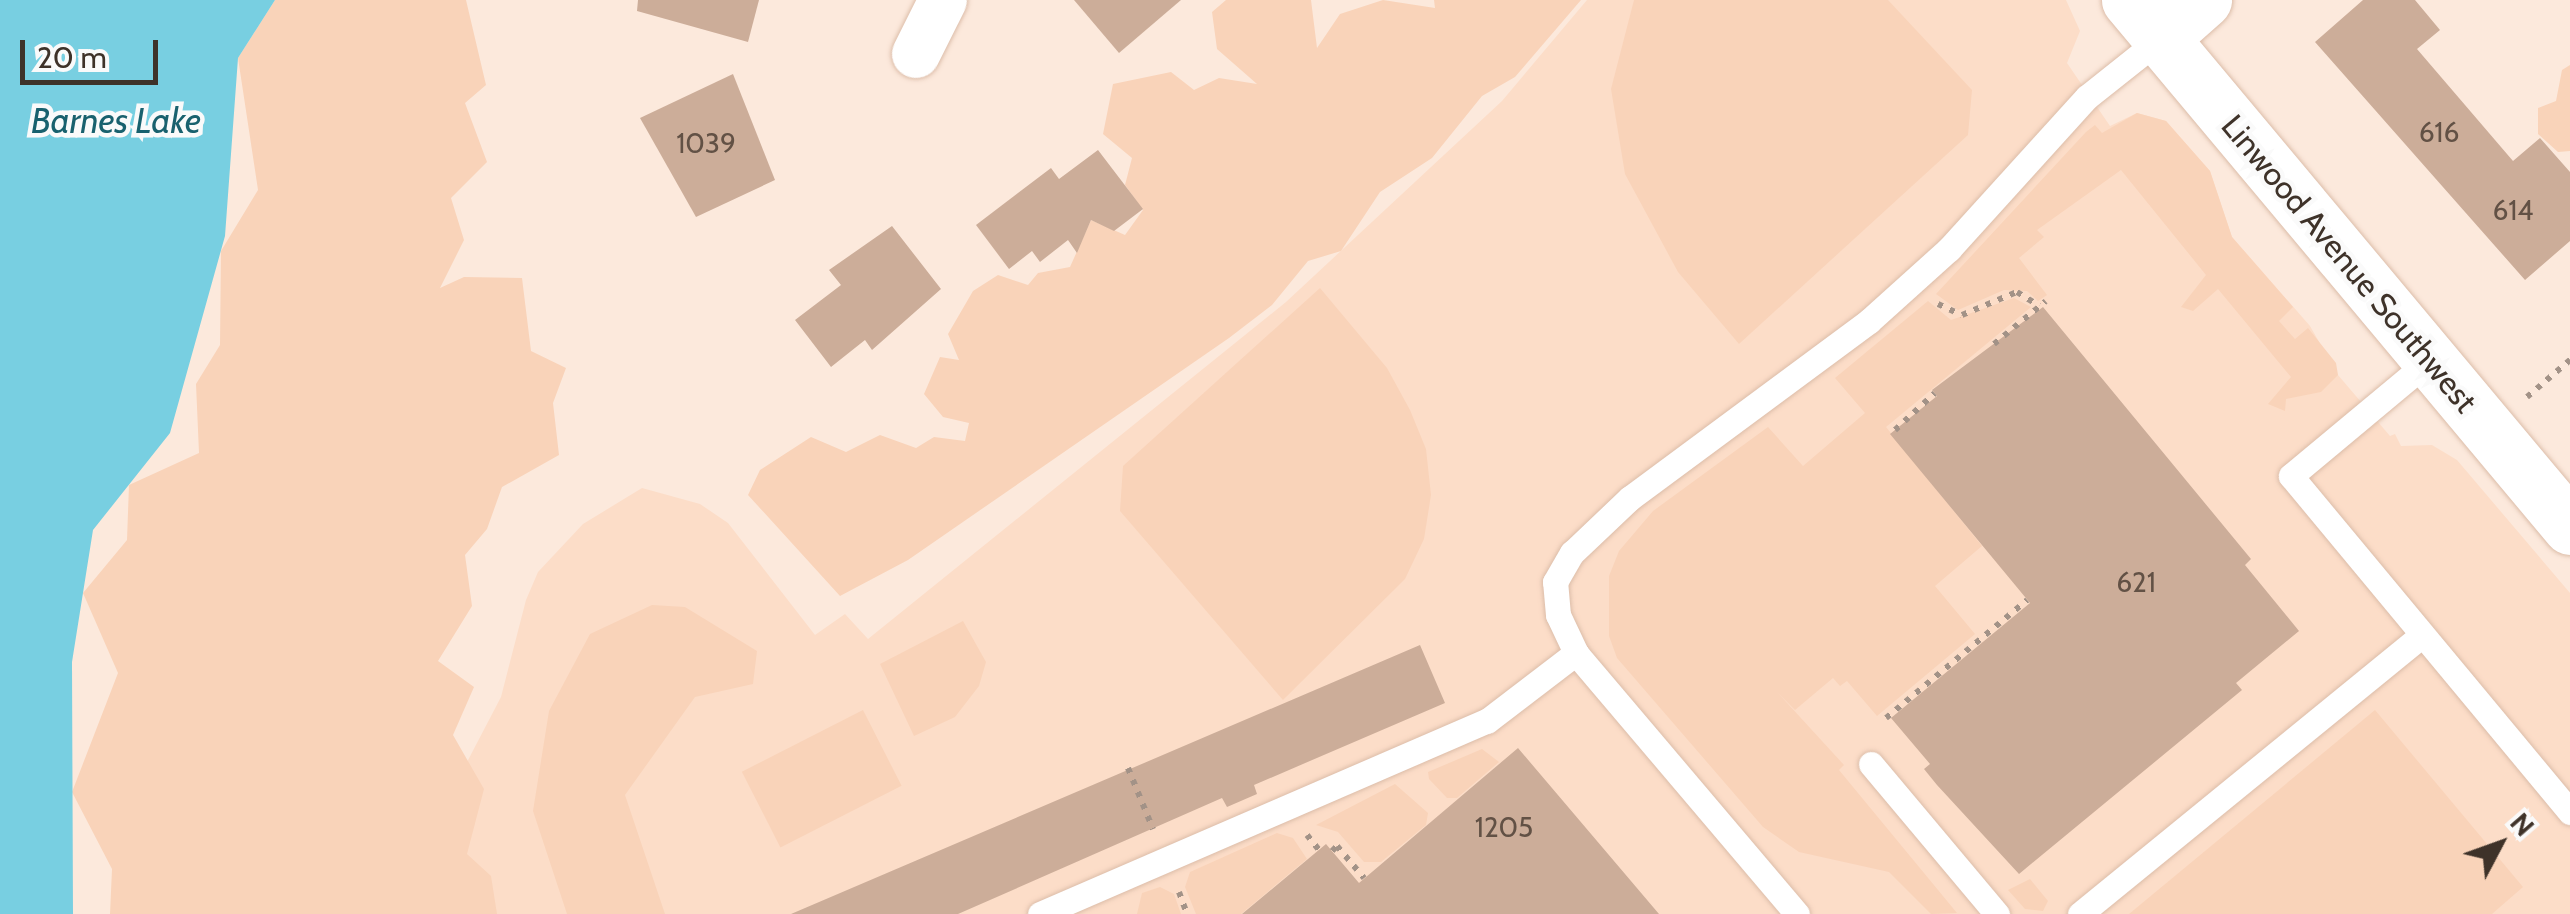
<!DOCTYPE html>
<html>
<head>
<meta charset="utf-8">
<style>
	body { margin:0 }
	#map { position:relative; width:2570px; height:914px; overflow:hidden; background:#fce9dc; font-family:Cabin,sans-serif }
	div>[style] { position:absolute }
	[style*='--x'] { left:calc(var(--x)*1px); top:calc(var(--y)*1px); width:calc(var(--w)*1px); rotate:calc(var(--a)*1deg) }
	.built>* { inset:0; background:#fcddc8 }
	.green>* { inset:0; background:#f9d3b9; transform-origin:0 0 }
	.water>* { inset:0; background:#78cfe1 }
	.building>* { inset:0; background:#ccad99 }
	.path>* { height:6px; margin-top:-3px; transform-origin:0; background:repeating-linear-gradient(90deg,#a29287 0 5px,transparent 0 13px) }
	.roads { filter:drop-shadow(0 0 2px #dcbda9) drop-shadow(0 0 2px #dcbda9) }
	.service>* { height:25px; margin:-12.5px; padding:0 12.5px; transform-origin:12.5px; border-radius:12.5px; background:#fff }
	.minor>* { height:48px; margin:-24px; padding:0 24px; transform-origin:24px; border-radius:24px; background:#fff }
	.tertiary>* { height:55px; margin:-27.5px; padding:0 27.5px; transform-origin:27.5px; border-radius:27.5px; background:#fff }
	span { translate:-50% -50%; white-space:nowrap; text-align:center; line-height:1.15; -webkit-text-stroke:9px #fafafa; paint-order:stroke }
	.number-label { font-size:28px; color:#625145 }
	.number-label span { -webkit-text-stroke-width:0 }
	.street-label { font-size:32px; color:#3e3229 }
	.water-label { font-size:35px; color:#19616e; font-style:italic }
	.north { position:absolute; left:2450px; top:794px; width:100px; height:100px; -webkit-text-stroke:8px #fafafa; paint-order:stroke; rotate:49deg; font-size:28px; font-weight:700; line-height:40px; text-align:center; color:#3e3229 }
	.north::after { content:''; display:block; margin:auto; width:35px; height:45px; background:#3e3229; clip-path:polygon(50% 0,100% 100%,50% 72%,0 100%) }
	.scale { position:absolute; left:20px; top:40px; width:138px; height:45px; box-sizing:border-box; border:5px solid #3e3229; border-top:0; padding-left:12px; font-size:30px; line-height:35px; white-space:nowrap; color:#3e3229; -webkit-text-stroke:8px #fafafa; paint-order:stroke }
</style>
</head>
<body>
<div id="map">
	<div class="built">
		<div style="clip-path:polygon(1587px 0,2066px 0,2080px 31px,2067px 63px,2110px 126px,2137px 113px,2166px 121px,2210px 171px,2232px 237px,2310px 326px,2338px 375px,2390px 436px,2395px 434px,2401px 446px,2432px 445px,2457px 460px,2570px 593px,2570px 914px,417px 914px,420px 852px,501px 697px,526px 600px,538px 572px,583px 524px,642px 488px,700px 504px,728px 523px,815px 635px,845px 614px,868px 639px,1286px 302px,1502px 101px)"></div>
	</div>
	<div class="green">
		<div style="clip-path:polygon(275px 0,466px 0,486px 85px,465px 103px,487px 162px,451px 198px,464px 240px,440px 288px,464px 277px,522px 278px,531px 351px,566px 368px,553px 403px,559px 455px,502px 487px,487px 529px,465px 555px,472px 606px,438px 661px,474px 687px,453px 735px,484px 789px,467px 854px,491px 876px,497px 914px,110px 914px,112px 869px,72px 792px,118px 673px,83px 593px,127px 540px,129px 485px,199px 453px,196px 384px,220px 345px,221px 251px,258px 190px,238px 58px)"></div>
		<div style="clip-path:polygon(1226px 0,1311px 0,1317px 48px,1340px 14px,1383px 0,1435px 8px,1434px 0,1581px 0,1515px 77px,1482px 96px,1432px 158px,1380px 192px,1341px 251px,1308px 261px,1272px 305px,1229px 338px,908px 560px,840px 596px,748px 495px,760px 470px,811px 437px,846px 452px,880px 435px,916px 448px,934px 437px,965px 441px,969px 423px,943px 417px,924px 394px,940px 357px,959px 360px,948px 334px,973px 291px,998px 275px,1028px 285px,1038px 273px,1070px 267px,1091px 220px,1125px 235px,1143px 210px,1125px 185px,1132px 158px,1103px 134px,1113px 84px,1171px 72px,1194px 90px,1219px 78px,1257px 84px,1217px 49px,1212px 12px)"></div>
		<div style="clip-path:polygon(1634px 0,1888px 0,1972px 90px,1968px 135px,1739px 344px,1678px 272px,1625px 174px,1611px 89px)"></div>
		<div style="clip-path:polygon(2570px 65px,2570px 151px,2558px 152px,2538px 134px,2538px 108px,2556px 101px,2562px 70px)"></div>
		<div style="clip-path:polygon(2137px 113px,2166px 121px,2210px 171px,2232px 237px,2293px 307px,2279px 321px,2295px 339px,2308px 328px,2336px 363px,2338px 375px,2321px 392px,2286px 399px,2285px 411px,2268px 404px,2291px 377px,2218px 289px,2193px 311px,2181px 307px,2206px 275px,2121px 170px,2037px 230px,2044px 237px,2019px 258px,2047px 295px,2038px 301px,2027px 291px,2004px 290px,1958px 310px,1936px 294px,2086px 132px,2095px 125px,2102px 133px)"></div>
		<div style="clip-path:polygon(1320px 288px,1387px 368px,1410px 410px,1426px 449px,1431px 495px,1424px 539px,1405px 579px,1283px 700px,1120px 511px,1123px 466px)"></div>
		<div style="clip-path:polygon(2014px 298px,2031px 307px,1886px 427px,1982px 546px,1935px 586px,1975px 634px,1877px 716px,1847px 681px,1840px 686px,1833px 678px,1795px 710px,1777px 692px,1844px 765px,1839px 770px,1957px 913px,1931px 914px,1889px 872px,1799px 852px,1763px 827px,1617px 658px,1609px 636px,1609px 576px,1619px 551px,1653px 511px,1768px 427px,1803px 466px,1865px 413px,1835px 378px,1928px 301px,1951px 320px)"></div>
		<div style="clip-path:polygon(652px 605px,685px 607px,757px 651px,753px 684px,695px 697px,625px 795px,665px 914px,567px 914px,533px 811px,549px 711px,590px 634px)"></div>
		<div style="clip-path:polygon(963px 621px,986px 662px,979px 686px,955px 717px,914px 736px,880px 664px)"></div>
		<div style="left:863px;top:710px;width:85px;height:136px;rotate:63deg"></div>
		<div style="clip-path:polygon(2375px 710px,2523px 887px,2492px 914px,2129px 914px)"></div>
		<div style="clip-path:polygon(1482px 749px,1499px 762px,1457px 798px,1447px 798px,1429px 779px,1428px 772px)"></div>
		<div style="clip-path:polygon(1395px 784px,1428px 813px,1426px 825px,1381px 862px,1364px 862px,1338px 832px,1316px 825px)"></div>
		<div style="clip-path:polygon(1277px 833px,1293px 838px,1307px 859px,1241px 914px,1196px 914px,1185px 887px,1190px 872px)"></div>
		<div style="clip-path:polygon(2030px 879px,2048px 901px,2043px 911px,2025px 909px,2008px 890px)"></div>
		<div style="clip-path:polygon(1160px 887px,1174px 894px,1181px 914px,1137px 914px,1142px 893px)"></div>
	</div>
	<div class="water">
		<div style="clip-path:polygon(0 0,275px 0,238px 58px,225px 236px,170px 433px,93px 530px,72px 662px,73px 914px,0 914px)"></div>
	</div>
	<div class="building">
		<div style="clip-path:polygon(638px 0,759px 0,748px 42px,637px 11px)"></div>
		<div style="clip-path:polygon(1074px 0,1181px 0,1119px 53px)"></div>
		<div style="clip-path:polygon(2363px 0,2415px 0,2440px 30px,2417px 49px,2513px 161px,2540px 138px,2570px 172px,2570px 241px,2525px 280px,2315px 42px)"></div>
		<div style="clip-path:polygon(733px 74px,775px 180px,696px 217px,640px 118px)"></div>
		<div style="clip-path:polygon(1098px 150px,1143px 209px,1114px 231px,1091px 220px,1077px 253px,1068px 240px,1040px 262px,1032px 251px,1009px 269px,976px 225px,1051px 168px,1059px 179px)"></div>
		<div style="clip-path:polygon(892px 226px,941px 289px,872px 350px,865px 340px,831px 367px,795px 320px,841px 285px,829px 270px)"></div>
		<div style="clip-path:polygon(2043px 307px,2251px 559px,2245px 565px,2299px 631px,2236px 683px,2242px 690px,2019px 874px,1937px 785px,1924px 769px,1930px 764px,1891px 718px,2030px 603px,1890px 434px,1937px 396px,1932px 390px)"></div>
		<div style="clip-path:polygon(1420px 645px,1445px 703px,1254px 785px,1257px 794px,1227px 807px,1222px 798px,958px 914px,791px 914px)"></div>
		<div style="clip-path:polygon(1518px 748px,1659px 914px,1242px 914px,1326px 844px,1359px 883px)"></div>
	</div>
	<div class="path">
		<div style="--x:1938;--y:304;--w:26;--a:25"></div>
		<div style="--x:1962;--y:315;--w:60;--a:-22.7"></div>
		<div style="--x:2017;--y:292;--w:26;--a:32"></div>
		<div style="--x:1994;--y:344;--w:67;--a:-39.6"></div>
		<div style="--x:2527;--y:397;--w:57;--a:-40.7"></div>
		<div style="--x:1895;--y:430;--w:54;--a:-42.8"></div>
		<div style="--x:1886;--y:718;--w:184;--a:-39.9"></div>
		<div style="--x:1128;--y:768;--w:66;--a:67.7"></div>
		<div style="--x:1307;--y:835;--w:19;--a:51"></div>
		<div style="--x:1332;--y:851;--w:7;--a:-45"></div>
		<div style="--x:1337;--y:846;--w:42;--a:49.8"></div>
		<div style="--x:1179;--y:892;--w:23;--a:70"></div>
	</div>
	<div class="roads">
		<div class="service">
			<div style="--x:2430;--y:360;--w:181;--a:140.2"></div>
			<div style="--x:2291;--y:476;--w:437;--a:50.3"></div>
			<div style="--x:1871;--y:764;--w:196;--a:50"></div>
			<div style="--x:1040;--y:914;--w:487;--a:-23.4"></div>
			<div style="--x:1487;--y:721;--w:112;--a:-37.4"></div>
			<div style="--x:1797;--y:914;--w:342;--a:-130.3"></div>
			<div style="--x:1576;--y:653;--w:42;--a:-115.3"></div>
			<div style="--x:1558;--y:615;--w:33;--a:-95"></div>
			<div style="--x:1555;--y:582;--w:34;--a:-60"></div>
			<div style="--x:1572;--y:553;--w:80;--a:-43.5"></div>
			<div style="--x:1630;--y:498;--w:297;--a:-36.5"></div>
			<div style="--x:1869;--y:321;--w:108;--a:-42"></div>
			<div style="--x:1949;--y:249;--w:205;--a:-47.8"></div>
			<div style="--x:2087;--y:97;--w:93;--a:-38.5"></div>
			<div style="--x:2080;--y:914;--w:440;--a:-39.2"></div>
		</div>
		<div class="minor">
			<div style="--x:916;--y:54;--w:60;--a:-63.4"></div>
		</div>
		<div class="tertiary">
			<div style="--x:2129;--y:0;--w:687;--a:50.08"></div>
			<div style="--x:2160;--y:39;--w:59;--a:-41.6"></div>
		</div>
	</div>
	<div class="number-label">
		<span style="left:2439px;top:132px">616</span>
		<span style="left:706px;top:143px">1039</span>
		<span style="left:2513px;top:210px">614</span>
		<span style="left:2136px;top:582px">621</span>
		<span style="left:1504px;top:827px">1205</span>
	</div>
	<div class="street-label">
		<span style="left:2349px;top:264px;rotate:50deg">Linwood Avenue Southwest</span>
	</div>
	<div class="water-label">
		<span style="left:116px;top:121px">Barnes Lake</span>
	</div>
	<div class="north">N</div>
	<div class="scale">20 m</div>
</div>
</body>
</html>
